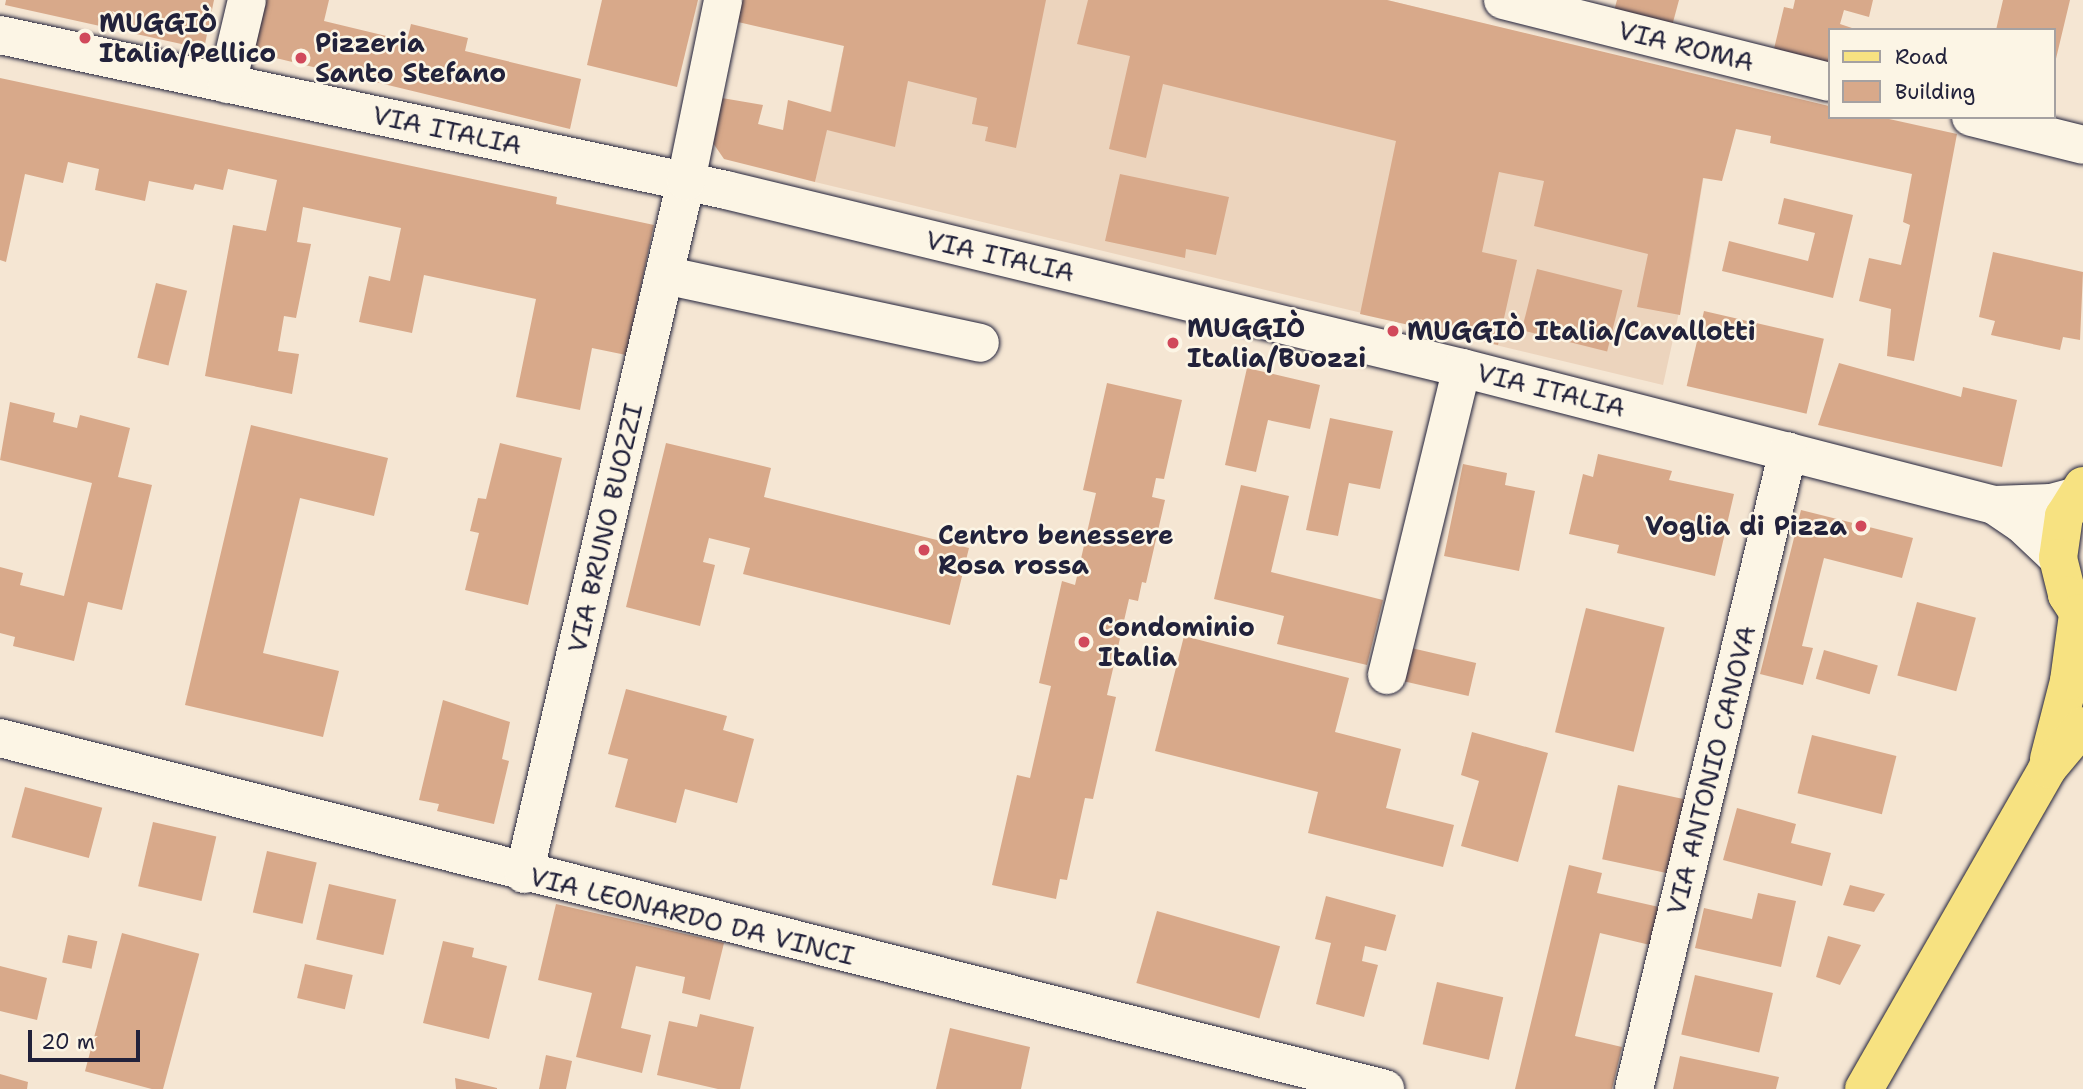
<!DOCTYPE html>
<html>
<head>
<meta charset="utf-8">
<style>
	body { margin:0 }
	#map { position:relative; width:2083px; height:1089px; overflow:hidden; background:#f5e6d3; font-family:"Shantell Sans",sans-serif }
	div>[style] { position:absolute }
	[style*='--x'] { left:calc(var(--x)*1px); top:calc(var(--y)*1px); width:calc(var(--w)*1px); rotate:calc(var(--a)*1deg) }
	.built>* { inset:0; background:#ecd4bd }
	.building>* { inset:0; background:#d8a98a; transform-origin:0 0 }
	.roads { filter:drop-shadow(0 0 2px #22223b) drop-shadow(0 0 2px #22223b) }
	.minor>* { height:38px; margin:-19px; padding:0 19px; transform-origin:19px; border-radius:19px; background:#fcf5e5 }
	.major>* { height:38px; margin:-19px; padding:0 19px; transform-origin:19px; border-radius:19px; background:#f7e281 }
	.dots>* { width:19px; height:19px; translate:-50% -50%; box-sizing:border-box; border:4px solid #fcf5e5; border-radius:50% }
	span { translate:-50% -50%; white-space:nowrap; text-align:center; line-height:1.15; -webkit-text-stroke:5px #fcf5e5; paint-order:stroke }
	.poi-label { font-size:26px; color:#22223b; font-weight:700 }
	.left { translate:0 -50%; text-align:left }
	.right { translate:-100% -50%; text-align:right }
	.street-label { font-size:26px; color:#22223b }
	.legend { position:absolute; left:1828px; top:28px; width:228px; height:91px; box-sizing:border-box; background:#fcf5e5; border:2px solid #a5a1a1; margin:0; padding:9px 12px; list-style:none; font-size:21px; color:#22223b }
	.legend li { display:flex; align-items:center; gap:14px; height:35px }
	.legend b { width:35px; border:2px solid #a5a1a1 }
	.scale { position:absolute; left:28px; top:1030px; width:112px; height:32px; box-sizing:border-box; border:4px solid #22223b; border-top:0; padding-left:9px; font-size:21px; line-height:24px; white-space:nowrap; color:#22223b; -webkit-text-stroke:5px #fcf5e5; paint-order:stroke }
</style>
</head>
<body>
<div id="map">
	<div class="built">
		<div style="clip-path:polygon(817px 0,1387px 0,1719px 81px,1690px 262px,1663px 385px,815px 182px,844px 46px)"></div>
	</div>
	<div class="building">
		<div style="clip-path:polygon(6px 0,214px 0,204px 49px,5px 5px)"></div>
		<div style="clip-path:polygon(259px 0,329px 0,324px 21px,407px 41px,411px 24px,468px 38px,465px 51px,581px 79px,570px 129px,247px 51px)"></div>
		<div style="clip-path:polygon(602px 0,698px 0,677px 87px,587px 65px)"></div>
		<div style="clip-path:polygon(742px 0,1046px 0,1016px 148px,985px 141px,988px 127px,972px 124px,977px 98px,908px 81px,895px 147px,827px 130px,815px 182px,724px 159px,713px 143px,722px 98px,763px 105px,758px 124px,783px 130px,788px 100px,831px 112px,844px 46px,738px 22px)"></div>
		<div style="clip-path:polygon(1088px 0,1387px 0,1829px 106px,1829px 117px,1880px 117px,1957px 134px,1914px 361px,1887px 356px,1891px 309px,1859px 301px,1869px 258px,1901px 265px,1910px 225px,1903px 222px,1912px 174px,1770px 143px,1771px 136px,1736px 129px,1722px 181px,1703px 178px,1680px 315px,1637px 307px,1648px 254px,1534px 226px,1544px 181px,1499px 172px,1482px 252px,1517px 260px,1498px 345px,1360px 314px,1396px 141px,1163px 84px,1146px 158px,1109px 149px,1130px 56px,1077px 44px)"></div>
		<div style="clip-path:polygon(1617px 0,1679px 0,1672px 26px,1614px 11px)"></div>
		<div style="clip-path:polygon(1795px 0,1873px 0,1869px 17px,1844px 10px,1840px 24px,1858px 30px,1829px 30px,1829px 66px,1773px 53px,1784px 7px,1793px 9px)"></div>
		<div style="clip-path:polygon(2003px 0,2070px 0,2054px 67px,2053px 30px,1996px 30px)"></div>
		<div style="clip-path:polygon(0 78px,557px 197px,556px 204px,654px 225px,626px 355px,592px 348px,580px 410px,516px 397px,536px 299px,424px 275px,412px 333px,359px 322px,369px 276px,390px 281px,401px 228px,303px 207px,297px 242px,311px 244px,296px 318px,284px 316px,278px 351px,299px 354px,292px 394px,205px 376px,233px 225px,266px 231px,277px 180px,228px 169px,223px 190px,195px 184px,193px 190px,149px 181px,145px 201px,95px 190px,99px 169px,68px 162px,63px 183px,25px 174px,6px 262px,0 260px)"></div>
		<div style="clip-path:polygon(1120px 174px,1229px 197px,1216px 255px,1186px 249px,1185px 258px,1105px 241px)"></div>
		<div style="clip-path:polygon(1784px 198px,1853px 215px,1833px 298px,1722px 271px,1729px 241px,1808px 261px,1815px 233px,1778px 224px)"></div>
		<div style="clip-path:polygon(1993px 252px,2083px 272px,2080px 340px,2063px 337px,2060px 350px,1991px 335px,1995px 321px,1979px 317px)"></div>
		<div style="left:1537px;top:269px;width:88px;height:63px;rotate:14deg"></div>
		<div style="left:156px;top:283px;width:32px;height:77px;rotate:14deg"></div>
		<div style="left:1704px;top:311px;width:123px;height:77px;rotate:13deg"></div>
		<div style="clip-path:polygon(1839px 363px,1961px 397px,1963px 387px,2017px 400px,2002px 467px,1818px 425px)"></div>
		<div style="clip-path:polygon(1247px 368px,1320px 385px,1310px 429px,1268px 420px,1256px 472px,1225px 465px)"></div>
		<div style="clip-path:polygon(1107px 383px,1182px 400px,1164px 479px,1156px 478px,1152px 497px,1165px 500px,1146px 583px,1142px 582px,1138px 601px,1129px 599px,1107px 695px,1116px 697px,1093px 799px,1085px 798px,1067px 880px,1060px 879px,1056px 899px,992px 885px,1017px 775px,1030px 778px,1051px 686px,1039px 683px,1062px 581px,1075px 585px,1096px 493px,1083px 490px)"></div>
		<div style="clip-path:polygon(10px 402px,55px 413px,53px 422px,77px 428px,80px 415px,130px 428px,118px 477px,152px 485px,122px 610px,88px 602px,74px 661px,13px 646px,15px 637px,0 633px,0 567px,23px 573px,20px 585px,64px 596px,92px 483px,0 460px)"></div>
		<div style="clip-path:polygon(1330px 418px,1393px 431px,1380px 489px,1349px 483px,1338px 536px,1306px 530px)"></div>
		<div style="clip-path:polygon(251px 425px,388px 458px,374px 516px,300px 498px,263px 653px,339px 671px,323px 737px,185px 705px)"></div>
		<div style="clip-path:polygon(500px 443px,562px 458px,528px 605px,465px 590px,479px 533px,470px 531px,478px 498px,486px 499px)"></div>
		<div style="clip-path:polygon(666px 443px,771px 468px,764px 497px,969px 548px,950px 625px,743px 574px,750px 548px,709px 538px,703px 562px,715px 565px,700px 626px,626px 607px)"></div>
		<div style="clip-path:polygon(1598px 454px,1672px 471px,1669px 480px,1734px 494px,1715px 576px,1617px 553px,1619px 545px,1569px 534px,1583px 474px,1593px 477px)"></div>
		<div style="clip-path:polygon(1463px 464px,1507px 473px,1505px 485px,1535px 491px,1519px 571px,1444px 556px)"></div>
		<div style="clip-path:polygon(1241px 485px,1289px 496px,1271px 572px,1383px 600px,1367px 665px,1277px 644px,1284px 616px,1214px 599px)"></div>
		<div style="clip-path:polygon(1801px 510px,1913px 538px,1902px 578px,1824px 558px,1802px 646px,1813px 648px,1803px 685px,1760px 674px)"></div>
		<div style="left:1917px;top:602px;width:61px;height:76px;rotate:15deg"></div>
		<div style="left:1586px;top:608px;width:81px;height:128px;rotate:14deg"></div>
		<div style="clip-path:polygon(1184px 636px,1349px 678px,1335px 732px,1401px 749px,1386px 808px,1454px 825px,1443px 867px,1308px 833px,1318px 792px,1155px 751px)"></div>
		<div style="left:1407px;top:647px;width:71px;height:34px;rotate:13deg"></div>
		<div style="left:1824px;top:650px;width:56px;height:30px;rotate:16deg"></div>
		<div style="clip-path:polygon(626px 689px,727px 716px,723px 730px,754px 739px,737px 803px,685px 789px,676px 823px,615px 807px,628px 759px,608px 754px)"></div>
		<div style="clip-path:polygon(443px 700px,510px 722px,502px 759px,509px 761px,494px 824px,437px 811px,439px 804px,419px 800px)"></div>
		<div style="clip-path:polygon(1472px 732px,1548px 753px,1518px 862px,1461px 846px,1479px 781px,1461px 775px)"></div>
		<div style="left:1812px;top:735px;width:87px;height:60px;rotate:14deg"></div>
		<div style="left:1618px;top:785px;width:68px;height:76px;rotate:12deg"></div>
		<div style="left:25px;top:787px;width:80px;height:52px;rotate:15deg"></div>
		<div style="clip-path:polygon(1737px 808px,1796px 824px,1791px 843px,1831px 853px,1822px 886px,1723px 860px)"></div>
		<div style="left:153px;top:822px;width:65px;height:66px;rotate:13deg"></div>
		<div style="left:267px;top:851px;width:51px;height:63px;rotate:13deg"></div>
		<div style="clip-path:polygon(1569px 865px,1602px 873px,1597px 893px,1659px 907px,1650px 945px,1600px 933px,1575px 1036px,1622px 1047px,1612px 1089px,1515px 1089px)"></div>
		<div style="left:329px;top:884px;width:69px;height:57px;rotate:13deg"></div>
		<div style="clip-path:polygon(1850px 885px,1885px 894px,1874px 912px,1843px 905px)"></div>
		<div style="clip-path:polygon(1758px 893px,1796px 901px,1781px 967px,1695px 948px,1704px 908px,1752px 919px)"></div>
		<div style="clip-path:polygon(1326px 896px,1396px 915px,1386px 951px,1365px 946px,1362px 961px,1378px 965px,1364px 1017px,1316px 1004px,1331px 943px,1315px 939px)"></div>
		<div style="clip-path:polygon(556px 904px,724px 943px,710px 1000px,682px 993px,685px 977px,636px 966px,621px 1028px,651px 1035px,642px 1073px,576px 1057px,592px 993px,538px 980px)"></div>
		<div style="left:1157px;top:911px;width:128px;height:75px;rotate:16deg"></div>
		<div style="left:122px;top:933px;width:80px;height:143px;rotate:15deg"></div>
		<div style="left:68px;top:935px;width:30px;height:28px;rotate:12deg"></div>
		<div style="clip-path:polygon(1828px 936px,1861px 945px,1840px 985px,1816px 977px)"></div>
		<div style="clip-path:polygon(443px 941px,474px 948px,472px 957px,507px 966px,489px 1039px,423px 1023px)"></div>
		<div style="left:305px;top:964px;width:49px;height:35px;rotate:13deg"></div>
		<div style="clip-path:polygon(0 966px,47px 978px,37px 1020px,0 1011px)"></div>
		<div style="left:1695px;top:975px;width:80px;height:61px;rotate:13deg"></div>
		<div style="left:1437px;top:982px;width:68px;height:64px;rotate:13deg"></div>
		<div style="clip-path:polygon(700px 1014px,754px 1027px,740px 1089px,718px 1089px,657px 1075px,669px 1021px,697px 1027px)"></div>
		<div style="clip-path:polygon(950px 1028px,1030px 1047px,1021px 1089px,936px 1089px)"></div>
		<div style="clip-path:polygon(546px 1055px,572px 1061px,566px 1089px,539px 1089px)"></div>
		<div style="clip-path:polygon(1680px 1056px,1779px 1077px,1776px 1089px,1673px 1089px)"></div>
		<div style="clip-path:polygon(0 1074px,28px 1082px,27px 1089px,0 1089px)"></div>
		<div style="clip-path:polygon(455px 1078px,497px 1088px,497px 1089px,456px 1089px)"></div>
	</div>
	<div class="roads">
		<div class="minor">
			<div style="--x:1503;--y:0;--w:336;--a:14.1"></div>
			<div style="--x:0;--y:35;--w:742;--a:12.05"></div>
			<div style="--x:726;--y:190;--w:757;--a:13.6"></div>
			<div style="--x:1462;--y:368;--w:549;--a:14.44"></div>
			<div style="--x:1994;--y:505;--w:57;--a:-2"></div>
			<div style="--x:2051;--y:503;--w:24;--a:-15"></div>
			<div style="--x:227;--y:84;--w:86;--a:-76.6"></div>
			<div style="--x:1971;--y:117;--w:115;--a:14"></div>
			<div style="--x:664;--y:275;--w:323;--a:12.1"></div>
			<div style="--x:1994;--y:505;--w:32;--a:34"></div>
			<div style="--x:2021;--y:523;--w:51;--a:43.4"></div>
			<div style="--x:1387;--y:675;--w:316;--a:-76.3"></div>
			<div style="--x:0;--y:738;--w:1429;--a:14.22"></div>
			<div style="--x:524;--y:874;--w:712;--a:-76.84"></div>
			<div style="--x:686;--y:181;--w:185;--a:-78.4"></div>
			<div style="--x:1634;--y:1089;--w:656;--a:-76.43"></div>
		</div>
		<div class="major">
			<div style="--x:2083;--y:486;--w:36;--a:122"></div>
			<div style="--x:2064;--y:516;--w:42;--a:98.1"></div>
			<div style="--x:2058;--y:558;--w:38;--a:76"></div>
			<div style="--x:2067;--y:595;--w:30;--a:57"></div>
			<div style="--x:2049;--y:759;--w:81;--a:-75.6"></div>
			<div style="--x:2069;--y:681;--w:68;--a:-82.3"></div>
			<div style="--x:1864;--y:1089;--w:369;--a:-60.2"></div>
			<div style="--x:2047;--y:769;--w:56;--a:-50.1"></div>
		</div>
	</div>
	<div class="dots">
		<div style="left:85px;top:38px;background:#d1495b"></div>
		<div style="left:301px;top:58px;background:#d1495b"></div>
		<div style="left:1393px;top:331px;background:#d1495b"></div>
		<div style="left:1173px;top:343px;background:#d1495b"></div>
		<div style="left:1861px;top:526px;background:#d1495b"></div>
		<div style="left:924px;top:550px;background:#d1495b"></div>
		<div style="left:1084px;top:642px;background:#d1495b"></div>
	</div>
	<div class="poi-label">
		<span class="left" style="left:99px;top:38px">MUGGIÒ<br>Italia/Pellico</span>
		<span class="left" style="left:315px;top:58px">Pizzeria<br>Santo Stefano</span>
		<span class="left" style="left:1187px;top:343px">MUGGIÒ<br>Italia/Buozzi</span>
		<span class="left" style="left:1407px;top:331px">MUGGIÒ Italia/Cavallotti</span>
		<span class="right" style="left:1847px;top:526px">Voglia di Pizza</span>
		<span class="left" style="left:938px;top:550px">Centro benessere<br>Rosa rossa</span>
		<span class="left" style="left:1098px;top:642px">Condominio<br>Italia</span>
	</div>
	<div class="street-label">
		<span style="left:1686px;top:46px;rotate:14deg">VIA ROMA</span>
		<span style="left:447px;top:130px;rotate:12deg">VIA ITALIA</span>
		<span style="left:1000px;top:256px;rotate:13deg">VIA ITALIA</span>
		<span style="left:1551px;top:390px;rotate:14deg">VIA ITALIA</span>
		<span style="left:605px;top:528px;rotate:-77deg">VIA BRUNO BUOZZI</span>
		<span style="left:1711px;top:770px;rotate:-76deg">VIA ANTONIO CANOVA</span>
		<span style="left:692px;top:916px;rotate:14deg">VIA LEONARDO DA VINCI</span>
	</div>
	<ul class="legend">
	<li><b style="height:9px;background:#f7e281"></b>Road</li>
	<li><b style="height:19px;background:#d8a98a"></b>Building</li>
	</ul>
	<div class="scale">20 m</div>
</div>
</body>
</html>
